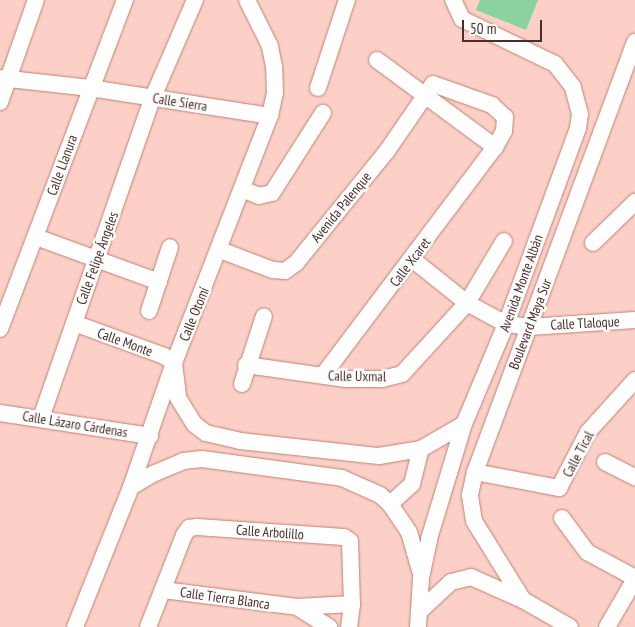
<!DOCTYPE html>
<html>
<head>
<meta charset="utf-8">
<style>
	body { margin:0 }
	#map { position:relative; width:635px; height:627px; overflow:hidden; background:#fcd0c7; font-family:"PT Sans Narrow",sans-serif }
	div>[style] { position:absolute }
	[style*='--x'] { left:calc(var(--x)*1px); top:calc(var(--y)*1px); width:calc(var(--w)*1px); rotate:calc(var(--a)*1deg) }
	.green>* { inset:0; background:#8ad29e }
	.roads { filter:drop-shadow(0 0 1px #c28072) drop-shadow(0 0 1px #c28072) }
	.minor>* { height:16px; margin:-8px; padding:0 8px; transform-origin:8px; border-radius:8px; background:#fff }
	span { translate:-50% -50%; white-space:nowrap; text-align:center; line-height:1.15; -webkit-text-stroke:5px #fdfdfd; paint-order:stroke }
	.street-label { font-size:14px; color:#492d27 }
	.scale { position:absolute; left:462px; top:20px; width:80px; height:22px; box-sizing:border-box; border:2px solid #492d27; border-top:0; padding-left:6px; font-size:15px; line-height:18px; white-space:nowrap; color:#492d27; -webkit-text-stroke:4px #fdfdfd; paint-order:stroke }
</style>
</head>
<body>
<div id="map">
	<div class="green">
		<div style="clip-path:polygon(480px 0,538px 0,526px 30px,476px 10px)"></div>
	</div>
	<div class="roads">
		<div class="minor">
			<div style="--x:377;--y:60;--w:147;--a:36.4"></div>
			<div style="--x:0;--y:78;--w:91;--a:6.3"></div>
			<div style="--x:90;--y:88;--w:182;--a:8.8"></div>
			<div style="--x:318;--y:88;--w:93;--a:-71.8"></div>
			<div style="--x:0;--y:102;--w:108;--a:-70.6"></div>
			<div style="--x:242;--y:189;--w:18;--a:22"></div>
			<div style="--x:259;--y:196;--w:13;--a:-13"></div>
			<div style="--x:272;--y:193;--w:95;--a:-57.5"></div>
			<div style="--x:36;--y:237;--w:131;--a:20.1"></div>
			<div style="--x:593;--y:243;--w:59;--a:-44.3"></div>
			<div style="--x:220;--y:250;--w:57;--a:20.7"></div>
			<div style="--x:273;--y:270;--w:12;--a:5"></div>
			<div style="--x:285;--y:271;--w:14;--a:-36"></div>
			<div style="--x:296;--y:263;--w:144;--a:-50.9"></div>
			<div style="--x:387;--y:151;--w:81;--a:-55.5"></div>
			<div style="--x:433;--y:84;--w:63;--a:19.6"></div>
			<div style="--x:492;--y:105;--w:18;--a:43"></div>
			<div style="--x:505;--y:117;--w:14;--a:94"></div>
			<div style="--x:504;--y:131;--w:18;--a:119"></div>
			<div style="--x:495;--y:147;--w:286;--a:127"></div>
			<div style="--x:412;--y:259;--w:70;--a:38.7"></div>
			<div style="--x:467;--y:303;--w:44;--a:28.3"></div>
			<div style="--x:506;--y:324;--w:24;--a:7"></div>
			<div style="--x:530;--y:327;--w:105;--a:-3.8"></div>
			<div style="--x:149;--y:311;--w:67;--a:-71.8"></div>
			<div style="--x:74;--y:323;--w:96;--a:20.1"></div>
			<div style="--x:164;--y:356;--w:12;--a:35"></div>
			<div style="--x:174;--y:363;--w:35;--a:83"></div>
			<div style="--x:178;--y:398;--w:31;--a:58"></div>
			<div style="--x:194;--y:424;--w:15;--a:37"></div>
			<div style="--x:206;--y:433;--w:35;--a:13"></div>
			<div style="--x:240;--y:441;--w:140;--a:6.2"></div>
			<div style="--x:379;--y:456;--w:43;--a:-9.5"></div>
			<div style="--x:421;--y:449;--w:50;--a:-30.2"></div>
			<div style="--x:0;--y:329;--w:352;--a:-69.2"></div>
			<div style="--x:246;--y:365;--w:101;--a:8"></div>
			<div style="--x:346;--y:379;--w:36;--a:0"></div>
			<div style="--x:382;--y:379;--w:21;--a:-14"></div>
			<div style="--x:402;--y:374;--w:96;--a:-47.5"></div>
			<div style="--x:467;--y:303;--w:72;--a:-59.2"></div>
			<div style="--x:242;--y:384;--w:71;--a:-72.1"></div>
			<div style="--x:0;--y:413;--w:152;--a:8.7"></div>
			<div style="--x:41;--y:418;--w:340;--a:-70.8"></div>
			<div style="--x:153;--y:97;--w:106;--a:-66.6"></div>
			<div style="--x:605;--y:462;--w:34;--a:27"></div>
			<div style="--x:475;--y:472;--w:86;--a:10.8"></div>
			<div style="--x:559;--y:488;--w:63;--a:-62.6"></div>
			<div style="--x:588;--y:432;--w:70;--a:-47.9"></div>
			<div style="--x:131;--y:487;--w:26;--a:-31"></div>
			<div style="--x:153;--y:474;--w:33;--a:-23"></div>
			<div style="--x:183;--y:461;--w:19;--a:-6"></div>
			<div style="--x:202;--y:459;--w:141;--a:7.7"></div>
			<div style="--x:342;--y:478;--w:42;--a:24.1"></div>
			<div style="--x:380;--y:495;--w:13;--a:42"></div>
			<div style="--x:390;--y:504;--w:34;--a:56"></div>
			<div style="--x:409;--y:532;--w:40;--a:74"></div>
			<div style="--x:390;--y:504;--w:30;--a:-42"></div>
			<div style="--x:412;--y:484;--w:36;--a:-76"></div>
			<div style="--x:562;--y:518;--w:42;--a:53.7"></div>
			<div style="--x:587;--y:552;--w:55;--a:28.4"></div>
			<div style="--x:163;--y:590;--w:135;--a:7.2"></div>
			<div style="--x:297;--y:607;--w:38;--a:32"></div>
			<div style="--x:523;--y:600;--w:93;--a:-121.8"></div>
			<div style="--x:474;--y:521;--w:26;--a:-99"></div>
			<div style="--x:470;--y:495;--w:24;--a:-78"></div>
			<div style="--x:475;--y:472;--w:459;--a:-69.6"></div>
			<div style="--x:297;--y:607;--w:55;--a:-3.1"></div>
			<div style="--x:420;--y:611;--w:42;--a:-43.1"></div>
			<div style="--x:451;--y:582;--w:21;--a:-14"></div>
			<div style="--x:471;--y:577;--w:57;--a:23.9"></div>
			<div style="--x:523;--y:600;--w:54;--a:29.9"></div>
			<div style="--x:75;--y:627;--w:151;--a:-68.2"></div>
			<div style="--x:131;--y:487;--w:131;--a:-70.9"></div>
			<div style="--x:174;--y:363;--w:265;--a:-68.8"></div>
			<div style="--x:270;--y:116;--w:25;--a:-78"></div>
			<div style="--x:275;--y:92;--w:25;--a:-92"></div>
			<div style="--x:274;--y:67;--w:21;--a:-101"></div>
			<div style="--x:270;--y:46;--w:51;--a:-116.6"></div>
			<div style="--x:148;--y:627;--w:99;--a:-68.6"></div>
			<div style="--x:184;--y:535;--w:9;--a:-54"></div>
			<div style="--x:189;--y:528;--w:8;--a:-7"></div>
			<div style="--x:197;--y:527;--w:147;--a:3.9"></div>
			<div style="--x:344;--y:537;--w:7;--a:34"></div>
			<div style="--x:350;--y:541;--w:63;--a:88.2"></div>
			<div style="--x:352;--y:604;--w:23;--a:97"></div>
			<div style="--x:418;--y:627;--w:49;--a:-86.5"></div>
			<div style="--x:421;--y:578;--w:40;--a:-78"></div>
			<div style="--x:429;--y:539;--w:120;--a:-73.1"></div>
			<div style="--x:464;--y:424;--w:108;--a:-67.2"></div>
			<div style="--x:506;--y:324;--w:209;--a:-69.8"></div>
			<div style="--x:578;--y:128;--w:14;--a:-82"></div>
			<div style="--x:580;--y:114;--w:28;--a:-105"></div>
			<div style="--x:573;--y:87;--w:29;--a:-128"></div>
			<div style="--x:555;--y:64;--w:103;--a:-154.2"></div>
			<div style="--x:462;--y:19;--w:21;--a:-115"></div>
			<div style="--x:607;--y:627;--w:56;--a:-59.7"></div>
		</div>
	</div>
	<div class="street-label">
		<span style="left:180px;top:102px;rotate:9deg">Calle Sierra</span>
		<span style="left:62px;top:165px;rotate:-70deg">Calle Llanura</span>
		<span style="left:341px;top:207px;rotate:-51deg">Avenida Palenque</span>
		<span style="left:97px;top:258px;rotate:-70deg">Calle Felipe Ángeles</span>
		<span style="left:410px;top:262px;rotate:-53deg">Calle Xcaret</span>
		<span style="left:521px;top:283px;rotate:-70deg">Avenida Monte Albán</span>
		<span style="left:194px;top:314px;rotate:-68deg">Calle Otomí</span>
		<span style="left:585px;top:323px;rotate:-3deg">Calle Tlaloque</span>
		<span style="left:530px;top:324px;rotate:-69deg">Boulevard Maya Sur</span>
		<span style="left:125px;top:342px;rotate:20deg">Calle Monte</span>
		<span style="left:357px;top:376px;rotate:1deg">Calle Uxmal</span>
		<span style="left:75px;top:424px;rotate:9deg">Calle Lázaro Cárdenas</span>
		<span style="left:578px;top:454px;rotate:-62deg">Calle Tical</span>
		<span style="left:270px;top:532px;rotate:4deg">Calle Arbolillo</span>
		<span style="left:225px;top:598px;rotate:8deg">Calle Tierra Blanca</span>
	</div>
	<div class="scale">50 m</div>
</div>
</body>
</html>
